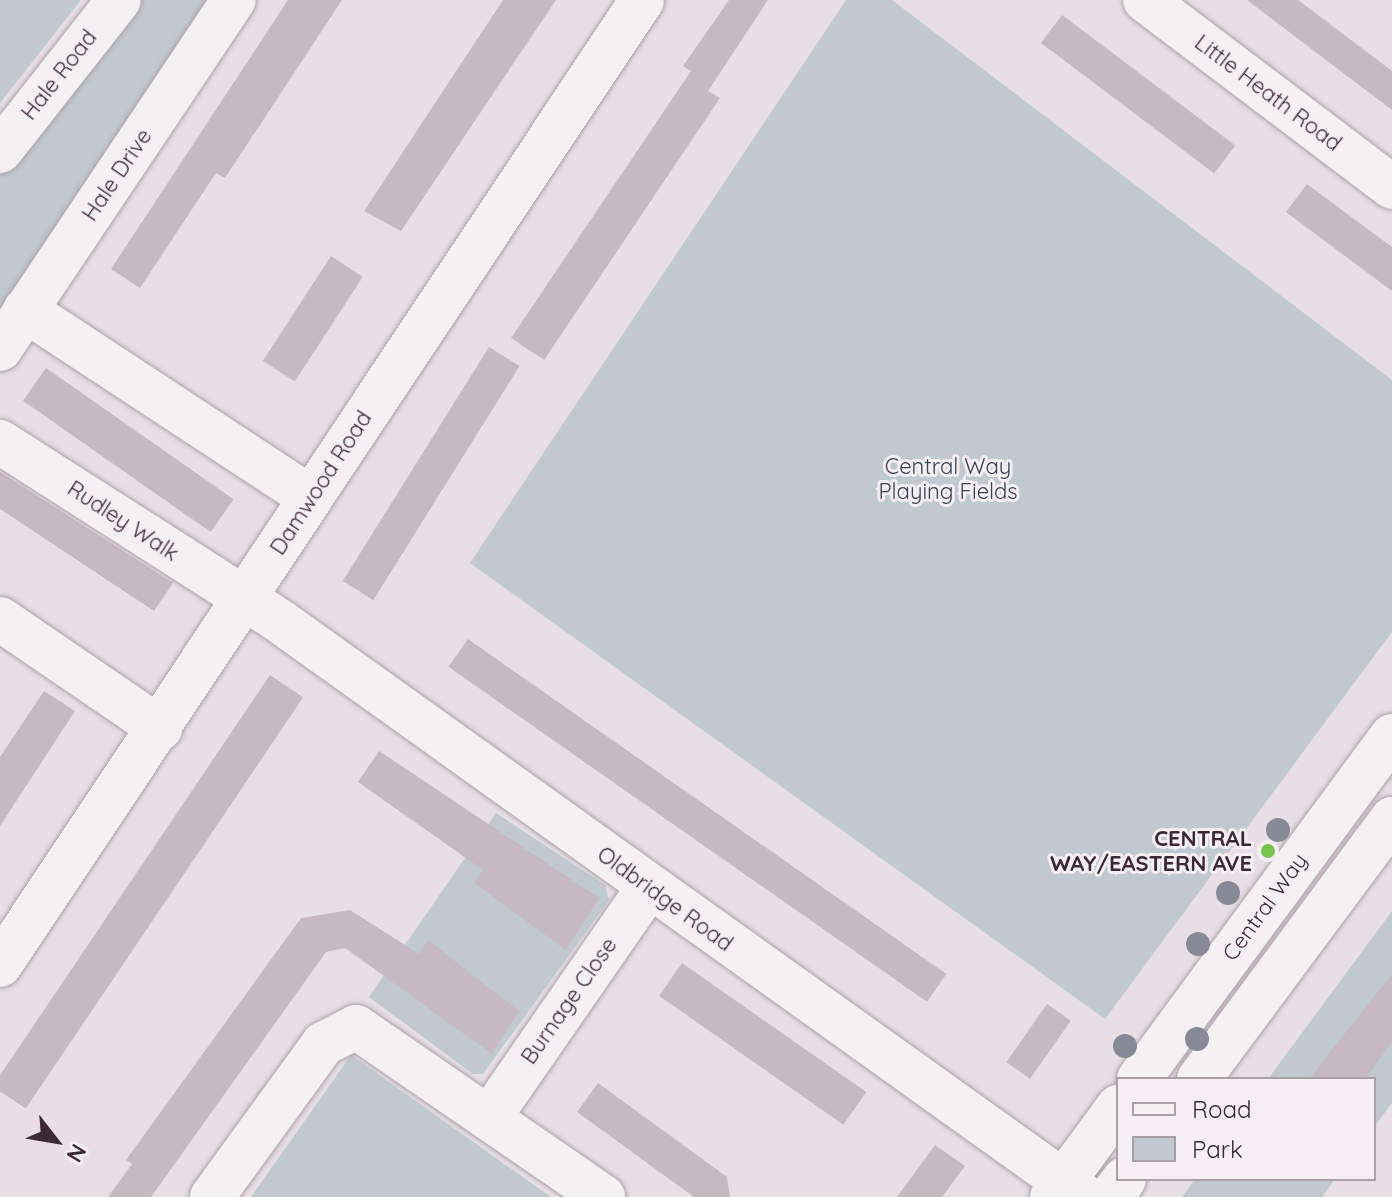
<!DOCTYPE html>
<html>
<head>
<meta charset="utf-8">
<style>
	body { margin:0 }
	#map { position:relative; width:1392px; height:1197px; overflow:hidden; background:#e7dfe4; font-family:Quicksand,sans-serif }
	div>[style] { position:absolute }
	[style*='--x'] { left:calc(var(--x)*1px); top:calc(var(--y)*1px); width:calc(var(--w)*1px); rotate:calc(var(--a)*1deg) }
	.green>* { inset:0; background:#c0c8d0 }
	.building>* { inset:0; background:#c6b9c1; transform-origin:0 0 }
	.roads { filter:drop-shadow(0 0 2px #ada1a8) drop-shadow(0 0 2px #ada1a8) }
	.minor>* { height:44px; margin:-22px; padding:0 22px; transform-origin:22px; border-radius:22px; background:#f5f1f3 }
	.trees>* { width:24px; height:24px; margin:-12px; border-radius:50%; background:#868a96 }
	.dots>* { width:22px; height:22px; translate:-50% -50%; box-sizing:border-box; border:4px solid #f5eef2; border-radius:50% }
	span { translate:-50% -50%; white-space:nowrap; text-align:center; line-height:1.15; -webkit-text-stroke:6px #f5eef2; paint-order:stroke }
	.street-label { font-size:22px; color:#3c2934 }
	.park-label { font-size:22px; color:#374457 }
	.poi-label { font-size:22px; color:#3c2934; font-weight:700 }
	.right { translate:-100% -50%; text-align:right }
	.legend { position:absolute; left:1116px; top:1077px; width:260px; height:104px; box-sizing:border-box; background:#f5eef2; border:2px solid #ab9fa6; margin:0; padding:10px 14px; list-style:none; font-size:24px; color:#3c2934 }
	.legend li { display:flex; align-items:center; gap:16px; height:40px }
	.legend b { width:40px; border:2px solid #ab9fa6 }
	.north { position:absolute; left:16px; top:1101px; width:80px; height:80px; -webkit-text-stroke:6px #f5eef2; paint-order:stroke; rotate:121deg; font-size:22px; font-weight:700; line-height:32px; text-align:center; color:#3c2934 }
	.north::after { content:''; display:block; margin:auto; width:28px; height:36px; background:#3c2934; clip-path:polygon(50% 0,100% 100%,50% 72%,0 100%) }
</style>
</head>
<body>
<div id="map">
	<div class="green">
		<div style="clip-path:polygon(0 0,81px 0,0 103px)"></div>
		<div style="clip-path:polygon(137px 0,215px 0,0 321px,0 175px)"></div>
		<div style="clip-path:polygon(846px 0,892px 0,1392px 380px,1392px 632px,1105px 1019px,470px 563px)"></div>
		<div style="clip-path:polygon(496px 813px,605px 885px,609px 900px,483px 1074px,473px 1074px,369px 997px)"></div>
		<div style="clip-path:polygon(1392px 911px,1392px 1103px,1374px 1127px,1374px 1079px,1268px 1079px)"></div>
		<div style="clip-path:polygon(351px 1055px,551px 1197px,251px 1197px)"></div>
		<div style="clip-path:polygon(1195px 1179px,1335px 1179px,1322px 1197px,1182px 1197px)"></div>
	</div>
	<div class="building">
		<div style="clip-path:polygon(288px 0,342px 0,225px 178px,216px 173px,140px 288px,111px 269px)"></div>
		<div style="clip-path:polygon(503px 0,556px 0,401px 231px,364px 211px)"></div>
		<div style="clip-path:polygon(729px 0,768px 0,708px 91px,720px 98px,544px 360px,511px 338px,691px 71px,683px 66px)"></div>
		<div style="clip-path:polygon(1247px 0,1298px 0,1392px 71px,1392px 110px)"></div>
		<div style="left:1062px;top:15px;width:217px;height:35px;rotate:37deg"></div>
		<div style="clip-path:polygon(1307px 184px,1392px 247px,1392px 291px,1286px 212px)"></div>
		<div style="left:331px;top:256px;width:38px;height:125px;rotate:33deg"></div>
		<div style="left:489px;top:347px;width:36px;height:276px;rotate:32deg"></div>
		<div style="left:46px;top:368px;width:229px;height:40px;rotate:35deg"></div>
		<div style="clip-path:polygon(0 472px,173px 583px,154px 611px,0 509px)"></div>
		<div style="left:468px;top:639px;width:584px;height:34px;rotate:35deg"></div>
		<div style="left:270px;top:675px;width:40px;height:496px;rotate:34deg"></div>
		<div style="clip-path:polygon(44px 691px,75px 711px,0 826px,0 757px)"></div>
		<div style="clip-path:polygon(379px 751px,599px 898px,566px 950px,474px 883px,483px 870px,358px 782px)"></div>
		<div style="clip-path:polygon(350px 910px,419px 954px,428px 940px,519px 1011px,492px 1054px,345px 948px,326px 952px,151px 1197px,108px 1197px,132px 1164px,126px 1160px,301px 918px)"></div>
		<div style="left:682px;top:963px;width:225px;height:40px;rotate:35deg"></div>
		<div style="clip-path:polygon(1392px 974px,1392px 1042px,1365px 1079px,1309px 1079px)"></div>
		<div style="left:1047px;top:1004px;width:29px;height:71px;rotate:35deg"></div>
		<div style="clip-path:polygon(598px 1083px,727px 1177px,730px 1197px,694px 1197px,577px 1112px)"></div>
		<div style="clip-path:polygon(935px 1145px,965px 1166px,942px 1197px,897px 1197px)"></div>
	</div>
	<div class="roads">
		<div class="minor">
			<div style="--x:1145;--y:0;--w:310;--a:37.1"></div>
			<div style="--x:0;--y:151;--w:192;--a:-51.8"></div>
			<div style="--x:25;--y:310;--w:342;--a:33.3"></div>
			<div style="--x:0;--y:349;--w:420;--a:-56.2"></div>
			<div style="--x:0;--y:442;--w:334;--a:32.6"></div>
			<div style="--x:281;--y:622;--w:988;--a:35.57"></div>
			<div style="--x:0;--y:619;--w:194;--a:34.3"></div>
			<div style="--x:0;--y:965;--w:1159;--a:-56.36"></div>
			<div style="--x:1139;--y:1079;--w:426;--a:-53.6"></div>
			<div style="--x:1199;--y:1079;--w:324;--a:-53.4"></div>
			<div style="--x:491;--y:1115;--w:276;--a:-55.3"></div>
			<div style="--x:212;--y:1197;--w:189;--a:-54"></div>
			<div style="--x:323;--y:1044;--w:37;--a:-27"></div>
			<div style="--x:356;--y:1027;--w:300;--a:34.5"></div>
			<div style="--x:1052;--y:1197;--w:112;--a:-53.7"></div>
			<div style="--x:1111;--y:1197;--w:22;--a:-54"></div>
		</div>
	</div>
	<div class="trees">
		<div style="left:1278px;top:830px"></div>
		<div style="left:1228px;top:893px"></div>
		<div style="left:1198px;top:944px"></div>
		<div style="left:1197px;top:1039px"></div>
		<div style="left:1125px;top:1046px"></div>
	</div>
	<div class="dots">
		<div style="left:1268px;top:851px;background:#77c34d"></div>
	</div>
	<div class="street-label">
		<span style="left:59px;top:75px;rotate:-52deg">Hale Road</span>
		<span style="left:1268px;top:93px;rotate:37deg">Little Heath Road</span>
		<span style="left:117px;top:175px;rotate:-56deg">Hale Drive</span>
		<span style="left:321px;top:483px;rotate:-57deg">Damwood Road</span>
		<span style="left:123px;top:521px;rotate:33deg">Rudley Walk</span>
		<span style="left:665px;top:899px;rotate:36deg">Oldbridge Road</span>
		<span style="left:1265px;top:907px;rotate:-54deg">Central Way</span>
		<span style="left:569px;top:1001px;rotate:-55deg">Burnage Close</span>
	</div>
	<div class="park-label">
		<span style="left:948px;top:479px">Central Way<br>Playing Fields</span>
	</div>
	<div class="poi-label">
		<span class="right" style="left:1252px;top:851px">CENTRAL<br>WAY/EASTERN AVE</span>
	</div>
	<ul class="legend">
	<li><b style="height:10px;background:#f5f1f3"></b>Road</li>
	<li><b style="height:22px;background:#c0c8d0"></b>Park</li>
	</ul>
	<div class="north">N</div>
</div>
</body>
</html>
